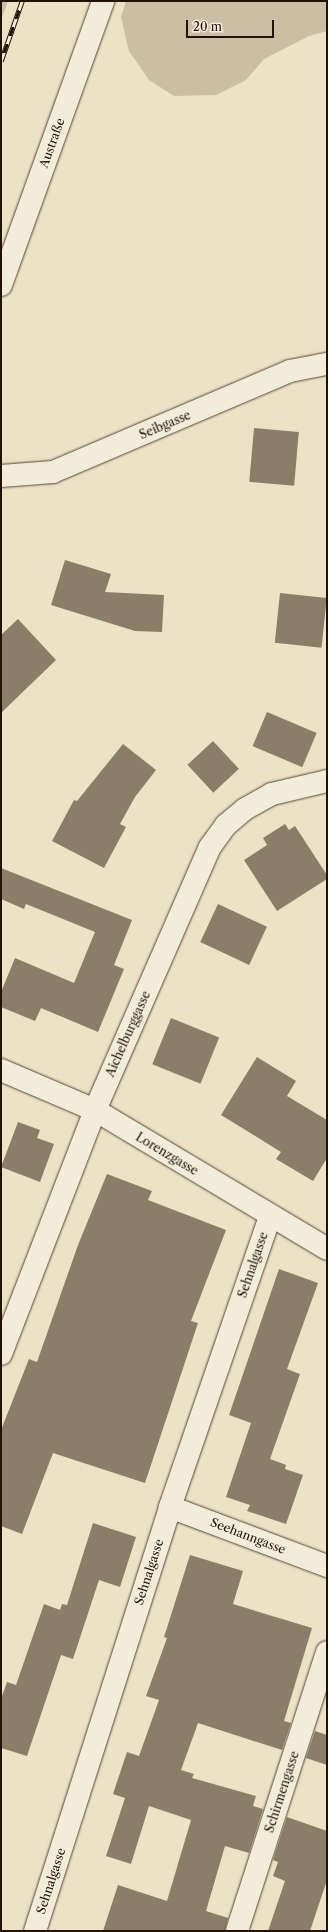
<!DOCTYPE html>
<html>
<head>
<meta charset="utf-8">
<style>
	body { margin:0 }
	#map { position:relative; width:328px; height:1932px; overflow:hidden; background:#ece2c6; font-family:"Libre Caslon Text",serif }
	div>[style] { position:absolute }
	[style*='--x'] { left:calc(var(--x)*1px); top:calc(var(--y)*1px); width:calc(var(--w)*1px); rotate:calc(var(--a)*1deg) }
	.green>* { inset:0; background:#cabfa5 }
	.building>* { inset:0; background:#8b7e68; transform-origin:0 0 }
	.roads { filter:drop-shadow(0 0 1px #544634) drop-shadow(0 0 1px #544634) }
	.minor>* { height:22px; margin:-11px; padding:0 11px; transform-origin:11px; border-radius:11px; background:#f3ecda }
	.rail>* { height:4.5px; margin-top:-2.25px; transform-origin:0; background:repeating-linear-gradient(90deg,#f3ecda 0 9px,#221203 0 18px); box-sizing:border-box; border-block:1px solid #221203 }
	span { translate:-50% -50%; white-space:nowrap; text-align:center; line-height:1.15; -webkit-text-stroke:3.5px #f3ecda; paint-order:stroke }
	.street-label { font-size:12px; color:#221203 }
	.frame { position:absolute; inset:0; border:2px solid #221203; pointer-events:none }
	.scale { position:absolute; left:186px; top:20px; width:88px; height:18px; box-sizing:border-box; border:2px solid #221203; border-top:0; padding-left:5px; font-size:12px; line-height:14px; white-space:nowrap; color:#221203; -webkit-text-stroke:3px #f3ecda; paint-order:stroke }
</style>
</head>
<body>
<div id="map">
	<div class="green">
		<div style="clip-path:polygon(1px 1px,8px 1px,1px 21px)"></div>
		<div style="clip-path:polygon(126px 1px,327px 1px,327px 31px,309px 36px,264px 59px,246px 80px,216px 95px,174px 96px,149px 80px,129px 51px,121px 17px)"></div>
	</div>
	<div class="building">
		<div style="left:254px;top:428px;width:45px;height:54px;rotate:5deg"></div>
		<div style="clip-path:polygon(65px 560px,111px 574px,105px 592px,164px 595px,162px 632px,135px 631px,51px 605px)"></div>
		<div style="left:280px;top:593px;width:47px;height:50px;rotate:6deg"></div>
		<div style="clip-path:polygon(18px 619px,56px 660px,1px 713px,1px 635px)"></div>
		<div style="left:267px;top:712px;width:54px;height:37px;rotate:23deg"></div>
		<div style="left:213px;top:741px;width:38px;height:35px;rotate:47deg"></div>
		<div style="clip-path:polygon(123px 744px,156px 770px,135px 797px,120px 824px,126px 827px,104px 868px,52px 841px,74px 800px,77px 801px)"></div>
		<div style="clip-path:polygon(285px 824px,289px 830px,295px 826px,327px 875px,327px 879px,277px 911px,244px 860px,267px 845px,263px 838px)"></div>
		<div style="clip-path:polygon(1px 868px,132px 920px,114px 965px,124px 969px,98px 1032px,41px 1008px,35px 1021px,1px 1007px,1px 992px,15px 958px,74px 983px,95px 932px,26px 904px,24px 909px,1px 899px)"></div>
		<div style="left:218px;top:904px;width:54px;height:42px;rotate:25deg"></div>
		<div style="left:171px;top:1018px;width:52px;height:50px;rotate:22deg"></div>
		<div style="clip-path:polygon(257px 1057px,296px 1081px,287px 1096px,327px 1120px,327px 1158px,313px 1181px,276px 1159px,281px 1152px,221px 1115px)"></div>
		<div style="clip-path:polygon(18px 1122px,40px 1130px,37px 1138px,54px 1144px,40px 1182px,1px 1167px)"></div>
		<div style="clip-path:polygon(107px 1174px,152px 1191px,148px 1200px,226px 1230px,191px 1321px,198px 1323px,145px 1483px,53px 1453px,22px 1534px,1px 1526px,1px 1430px,29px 1359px,37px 1362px,78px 1245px)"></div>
		<div style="clip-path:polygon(279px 1269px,318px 1283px,287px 1369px,300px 1374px,270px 1459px,286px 1465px,285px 1469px,303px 1475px,286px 1524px,247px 1511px,250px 1505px,226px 1497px,251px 1423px,229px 1415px)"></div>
		<div style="clip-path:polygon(93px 1523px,136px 1537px,120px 1587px,99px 1580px,73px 1659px,61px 1655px,27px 1756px,1px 1748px,1px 1699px,7px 1682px,16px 1685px,44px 1604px,60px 1610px,62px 1604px,67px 1605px)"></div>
		<div style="clip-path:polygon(190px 1555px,243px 1571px,233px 1604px,312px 1628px,284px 1721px,291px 1723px,282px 1750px,198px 1723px,181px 1770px,194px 1774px,192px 1778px,256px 1796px,253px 1806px,263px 1809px,249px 1853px,225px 1846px,206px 1911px,228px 1918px,225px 1931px,103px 1931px,118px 1885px,167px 1901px,191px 1820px,149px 1806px,131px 1864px,106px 1856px,125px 1798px,113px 1794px,127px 1752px,139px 1756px,159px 1700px,146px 1696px,167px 1638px,164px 1637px)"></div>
		<div style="clip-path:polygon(315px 1731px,327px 1735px,327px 1765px,306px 1758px)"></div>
		<div style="clip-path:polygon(287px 1817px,327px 1831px,327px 1880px,310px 1931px,268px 1931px,285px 1881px,273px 1876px,278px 1862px,273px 1860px)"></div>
	</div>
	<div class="roads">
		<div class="minor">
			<div style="--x:1;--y:285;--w:302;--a:-70.2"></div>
			<div style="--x:1;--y:476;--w:52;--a:-4.4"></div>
			<div style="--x:53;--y:472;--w:258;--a:-23.1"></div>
			<div style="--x:290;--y:371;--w:38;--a:-11"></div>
			<div style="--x:1;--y:1070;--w:102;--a:23.1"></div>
			<div style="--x:95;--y:1110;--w:270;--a:30.9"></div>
			<div style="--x:1;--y:1354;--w:261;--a:-68.9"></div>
			<div style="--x:95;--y:1110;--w:287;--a:-66.4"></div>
			<div style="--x:210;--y:847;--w:27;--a:-54"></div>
			<div style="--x:226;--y:825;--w:25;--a:-40"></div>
			<div style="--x:245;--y:809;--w:31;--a:-29"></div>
			<div style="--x:272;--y:794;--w:57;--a:-13.3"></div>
			<div style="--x:170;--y:1507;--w:168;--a:20.6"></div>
			<div style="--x:35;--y:1931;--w:445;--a:-72.3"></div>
			<div style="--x:170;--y:1507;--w:308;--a:-71"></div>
			<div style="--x:237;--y:1931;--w:293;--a:-72.1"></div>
		</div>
	</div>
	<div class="rail">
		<div style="--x:1;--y:61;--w:64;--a:-70.7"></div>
	</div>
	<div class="street-label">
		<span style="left:52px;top:143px;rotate:-70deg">Austraße</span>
		<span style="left:165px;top:425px;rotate:-23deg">Seibgasse</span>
		<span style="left:128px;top:1034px;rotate:-66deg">Aichelburggasse</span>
		<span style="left:167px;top:1154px;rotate:31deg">Lorenzgasse</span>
		<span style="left:253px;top:1265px;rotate:-71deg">Sehnalgasse</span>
		<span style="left:248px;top:1536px;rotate:21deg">Seehanngasse</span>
		<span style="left:149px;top:1572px;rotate:-72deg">Sehnalgasse</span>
		<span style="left:282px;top:1792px;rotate:-72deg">Schirmengasse</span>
		<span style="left:51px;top:1881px;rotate:-72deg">Sehnalgasse</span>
	</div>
	<div class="frame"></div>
	<div class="scale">20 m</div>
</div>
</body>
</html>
